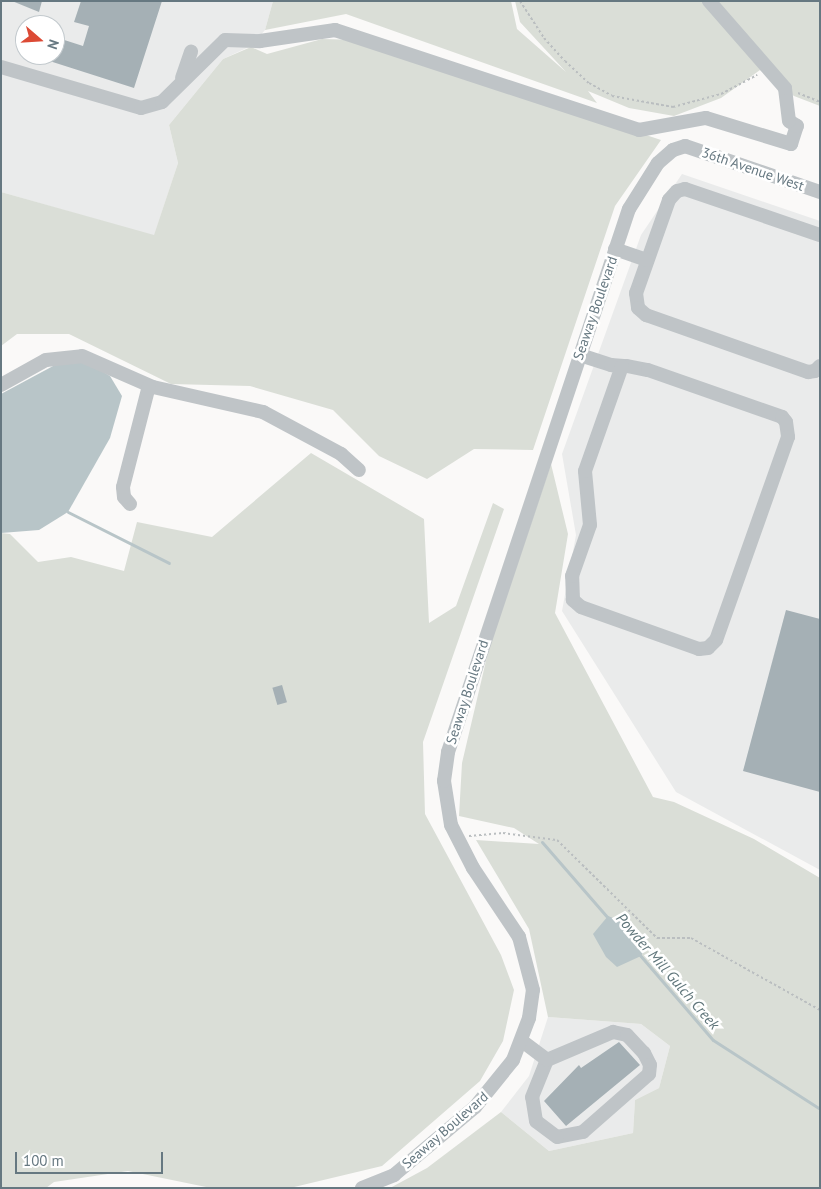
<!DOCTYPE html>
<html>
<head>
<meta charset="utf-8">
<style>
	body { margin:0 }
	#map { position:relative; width:821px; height:1189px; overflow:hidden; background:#faf9f8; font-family:"PT Sans",sans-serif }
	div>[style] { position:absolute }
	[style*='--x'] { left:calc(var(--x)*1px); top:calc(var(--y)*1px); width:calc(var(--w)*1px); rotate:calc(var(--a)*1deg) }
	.built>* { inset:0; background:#eaebeb }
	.green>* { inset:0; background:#daded7 }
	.water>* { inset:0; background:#b8c5c8 }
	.stream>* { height:3px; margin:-1.5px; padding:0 1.5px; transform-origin:1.5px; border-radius:1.5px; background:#b8c5c8 }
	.building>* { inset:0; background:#a5b0b5; transform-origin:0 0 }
	.path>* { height:2px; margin-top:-1px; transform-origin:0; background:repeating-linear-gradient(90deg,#babec0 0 2.5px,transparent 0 5px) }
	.minor>* { height:14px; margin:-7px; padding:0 7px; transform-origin:7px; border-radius:7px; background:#bfc4c7 }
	span { translate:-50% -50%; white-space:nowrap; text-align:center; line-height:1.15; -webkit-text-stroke:5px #fff; paint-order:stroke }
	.street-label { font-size:14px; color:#667881 }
	.water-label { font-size:15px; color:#60767b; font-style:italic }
	.frame { position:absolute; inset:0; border:2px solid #667881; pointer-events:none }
	.north { position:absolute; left:15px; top:15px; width:50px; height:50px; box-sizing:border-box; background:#fff; border:1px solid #c2c9cd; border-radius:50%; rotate:109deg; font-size:14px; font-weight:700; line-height:20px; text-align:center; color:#667881 }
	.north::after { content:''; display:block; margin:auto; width:18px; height:22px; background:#dc4a35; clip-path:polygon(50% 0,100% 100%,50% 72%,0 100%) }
	.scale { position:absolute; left:15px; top:1152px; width:148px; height:22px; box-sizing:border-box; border:2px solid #667881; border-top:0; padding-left:6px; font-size:15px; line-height:18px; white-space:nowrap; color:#667881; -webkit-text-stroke:4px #fff; paint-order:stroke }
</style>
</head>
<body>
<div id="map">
	<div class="built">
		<div style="clip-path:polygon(evenodd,1px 1px,273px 1px,265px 30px,251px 46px,223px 59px,169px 125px,178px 163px,154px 236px,1px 192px,1px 1px,25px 25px,55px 25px,55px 55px,25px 55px,25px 25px)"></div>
		<div style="clip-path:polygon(682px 174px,820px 221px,820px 870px,676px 792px,562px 611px,576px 535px,562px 454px,641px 235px)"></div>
		<div style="clip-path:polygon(548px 1017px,641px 1024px,670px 1046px,659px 1088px,635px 1100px,633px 1133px,549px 1151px,501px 1112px,529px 1076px)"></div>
	</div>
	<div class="green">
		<div style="clip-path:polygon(273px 1px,511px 1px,517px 29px,566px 72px,520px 22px,515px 1px,820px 1px,820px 106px,794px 96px,760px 70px,721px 98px,674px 116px,629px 108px,588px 91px,597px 103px,346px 14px,265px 30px)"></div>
		<div style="clip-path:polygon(322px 39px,359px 40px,661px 140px,615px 206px,533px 450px,474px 449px,427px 479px,379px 456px,333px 410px,250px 386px,171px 384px,69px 334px,17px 334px,1px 346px,1px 192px,154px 235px,178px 163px,169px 125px,223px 59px,251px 47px,267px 54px)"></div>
		<div style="clip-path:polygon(311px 453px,424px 519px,429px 623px,456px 606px,493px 503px,504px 509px,423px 742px,425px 814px,501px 955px,514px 990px,503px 1041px,480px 1081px,382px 1166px,290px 1188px,211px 1188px,128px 1171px,54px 1182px,46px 1188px,1px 1188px,1px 533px,10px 534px,38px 562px,71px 557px,124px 571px,137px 522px,212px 537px)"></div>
		<div style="clip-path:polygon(551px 464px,568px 534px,555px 613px,653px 797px,674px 802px,754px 839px,820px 878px,820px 1188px,390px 1188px,427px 1168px,501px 1112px,549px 1151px,633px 1133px,635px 1100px,659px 1088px,670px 1046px,641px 1024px,548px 1017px,529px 929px,476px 840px,539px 844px,514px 828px,459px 816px,462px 763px,489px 648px)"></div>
	</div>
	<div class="water">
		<div style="clip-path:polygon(74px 360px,91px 365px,110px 376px,122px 396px,110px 438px,68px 512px,39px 530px,1px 533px,1px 394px,55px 365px)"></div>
		<div style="clip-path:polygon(608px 916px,631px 925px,648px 945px,641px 956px,617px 967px,606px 957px,593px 934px)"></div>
	</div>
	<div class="stream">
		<div style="--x:68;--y:512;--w:113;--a:26.8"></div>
		<div style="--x:542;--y:842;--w:102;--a:49"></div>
		<div style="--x:639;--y:954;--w:113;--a:49.3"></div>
		<div style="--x:713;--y:1040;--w:127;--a:32.8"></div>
	</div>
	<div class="building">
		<div style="clip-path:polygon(12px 1px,42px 1px,39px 12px)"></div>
		<div style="clip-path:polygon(81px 1px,162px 1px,134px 88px,37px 57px,55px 55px,55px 37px,83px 46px,89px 26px,74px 22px)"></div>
		<div style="clip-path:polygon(786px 610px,820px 619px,820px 792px,743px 771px)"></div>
		<div style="left:282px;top:685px;width:18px;height:10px;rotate:74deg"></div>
		<div style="clip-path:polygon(619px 1042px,640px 1065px,566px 1126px,544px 1101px,579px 1065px,581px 1068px)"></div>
	</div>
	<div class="path">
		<div style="--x:520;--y:1;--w:44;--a:57"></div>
		<div style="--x:544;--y:38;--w:31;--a:48"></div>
		<div style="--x:565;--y:61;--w:33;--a:43"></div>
		<div style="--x:589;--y:83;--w:26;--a:29"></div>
		<div style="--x:612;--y:96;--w:62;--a:10.2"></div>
		<div style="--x:673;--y:107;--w:50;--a:-15.2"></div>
		<div style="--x:721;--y:94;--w:41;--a:-27.8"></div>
		<div style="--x:798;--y:93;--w:24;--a:22"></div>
		<div style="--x:469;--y:836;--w:34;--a:-5"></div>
		<div style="--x:503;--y:833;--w:54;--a:7.4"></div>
		<div style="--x:557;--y:840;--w:140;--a:44.4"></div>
		<div style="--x:657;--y:938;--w:34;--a:0"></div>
		<div style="--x:691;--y:938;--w:148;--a:29.2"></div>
	</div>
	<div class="minor">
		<div style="--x:1;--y:67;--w:146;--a:16.3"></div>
		<div style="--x:141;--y:108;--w:22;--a:-16"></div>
		<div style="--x:162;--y:102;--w:88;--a:-44.5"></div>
		<div style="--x:225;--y:40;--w:35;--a:2"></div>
		<div style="--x:260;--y:41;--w:76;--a:-8.3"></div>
		<div style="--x:335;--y:30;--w:320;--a:18.2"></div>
		<div style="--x:639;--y:130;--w:68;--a:-10.2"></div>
		<div style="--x:706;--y:118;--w:89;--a:17"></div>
		<div style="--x:791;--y:144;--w:19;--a:-72"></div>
		<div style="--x:797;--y:126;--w:9;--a:-148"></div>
		<div style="--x:789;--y:121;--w:33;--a:-97"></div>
		<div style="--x:785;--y:88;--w:116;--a:-131.1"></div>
		<div style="--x:182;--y:78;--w:28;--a:-71"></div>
		<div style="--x:820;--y:235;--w:143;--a:-161.2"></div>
		<div style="--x:685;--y:189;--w:8;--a:166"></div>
		<div style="--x:677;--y:191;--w:12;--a:132"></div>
		<div style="--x:669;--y:200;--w:99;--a:109.5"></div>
		<div style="--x:636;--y:293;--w:15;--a:82"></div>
		<div style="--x:638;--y:308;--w:11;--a:41"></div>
		<div style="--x:646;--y:315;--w:172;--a:19.4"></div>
		<div style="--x:808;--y:372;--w:7;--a:-8"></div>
		<div style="--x:815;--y:371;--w:7;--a:-45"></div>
		<div style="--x:615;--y:249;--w:34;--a:19"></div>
		<div style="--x:580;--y:355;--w:33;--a:18"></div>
		<div style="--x:611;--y:365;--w:16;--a:4"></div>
		<div style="--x:627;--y:366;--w:21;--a:11"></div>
		<div style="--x:648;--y:370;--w:142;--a:19.3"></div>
		<div style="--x:782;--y:417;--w:6;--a:51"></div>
		<div style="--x:786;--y:422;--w:15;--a:82"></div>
		<div style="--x:788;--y:437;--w:215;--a:109.5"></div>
		<div style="--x:716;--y:640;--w:11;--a:135"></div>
		<div style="--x:708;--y:648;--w:9;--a:174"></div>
		<div style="--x:699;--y:649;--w:125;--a:-160.4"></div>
		<div style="--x:581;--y:607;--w:11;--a:-139"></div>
		<div style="--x:573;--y:600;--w:24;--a:-92"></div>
		<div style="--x:572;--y:576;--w:54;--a:-70.6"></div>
		<div style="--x:590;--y:525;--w:54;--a:-95.3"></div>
		<div style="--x:585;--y:471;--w:111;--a:-70.6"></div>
		<div style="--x:1;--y:385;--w:51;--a:-29.1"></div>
		<div style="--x:46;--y:360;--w:36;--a:-6"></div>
		<div style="--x:82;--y:356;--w:77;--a:23.6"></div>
		<div style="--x:153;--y:387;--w:113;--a:12.8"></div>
		<div style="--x:263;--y:412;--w:89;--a:28.3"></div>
		<div style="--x:341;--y:454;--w:24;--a:42"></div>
		<div style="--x:130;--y:504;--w:9;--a:-131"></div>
		<div style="--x:124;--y:497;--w:10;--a:-96"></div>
		<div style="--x:123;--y:487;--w:104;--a:-75.6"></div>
		<div style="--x:613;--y:1032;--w:14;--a:12"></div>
		<div style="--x:627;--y:1035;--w:25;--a:47"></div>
		<div style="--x:644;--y:1053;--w:13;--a:63"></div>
		<div style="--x:650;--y:1065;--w:9;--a:96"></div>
		<div style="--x:649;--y:1074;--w:88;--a:138.7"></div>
		<div style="--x:583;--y:1132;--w:26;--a:169"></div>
		<div style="--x:557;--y:1137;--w:26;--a:-143"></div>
		<div style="--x:536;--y:1121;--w:24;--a:-99"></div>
		<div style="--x:532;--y:1097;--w:40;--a:-68"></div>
		<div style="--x:547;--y:1060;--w:72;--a:-23"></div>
		<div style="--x:522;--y:1041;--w:31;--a:37"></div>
		<div style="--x:362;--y:1188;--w:35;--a:-22"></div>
		<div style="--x:394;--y:1175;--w:106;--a:-40"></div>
		<div style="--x:475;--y:1107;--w:60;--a:-51"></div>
		<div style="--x:513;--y:1060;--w:45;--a:-69.1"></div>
		<div style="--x:529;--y:1018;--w:28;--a:-82"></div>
		<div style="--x:533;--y:990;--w:55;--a:-104.8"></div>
		<div style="--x:519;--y:937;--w:83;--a:-123.7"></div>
		<div style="--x:473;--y:868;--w:48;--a:-117.1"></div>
		<div style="--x:451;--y:825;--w:45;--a:-99"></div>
		<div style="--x:444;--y:781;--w:29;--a:-82"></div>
		<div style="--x:448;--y:752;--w:572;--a:-71.57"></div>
		<div style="--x:629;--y:209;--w:54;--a:-57.8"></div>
		<div style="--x:658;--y:163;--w:20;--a:-41"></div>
		<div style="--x:673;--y:150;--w:13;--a:-18"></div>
		<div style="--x:685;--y:146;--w:143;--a:18.8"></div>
	</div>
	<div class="street-label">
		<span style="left:753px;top:169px;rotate:19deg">36th Avenue West</span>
		<span style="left:595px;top:308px;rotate:-71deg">Seaway Boulevard</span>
		<span style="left:467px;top:692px;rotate:-72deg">Seaway Boulevard</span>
		<span style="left:445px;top:1130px;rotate:-41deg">Seaway Boulevard</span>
	</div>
	<div class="water-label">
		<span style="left:668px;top:971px;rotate:49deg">Powder Mill Gulch Creek</span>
	</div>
	<div class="frame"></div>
	<div class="north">N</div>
	<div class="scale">100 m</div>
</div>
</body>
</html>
